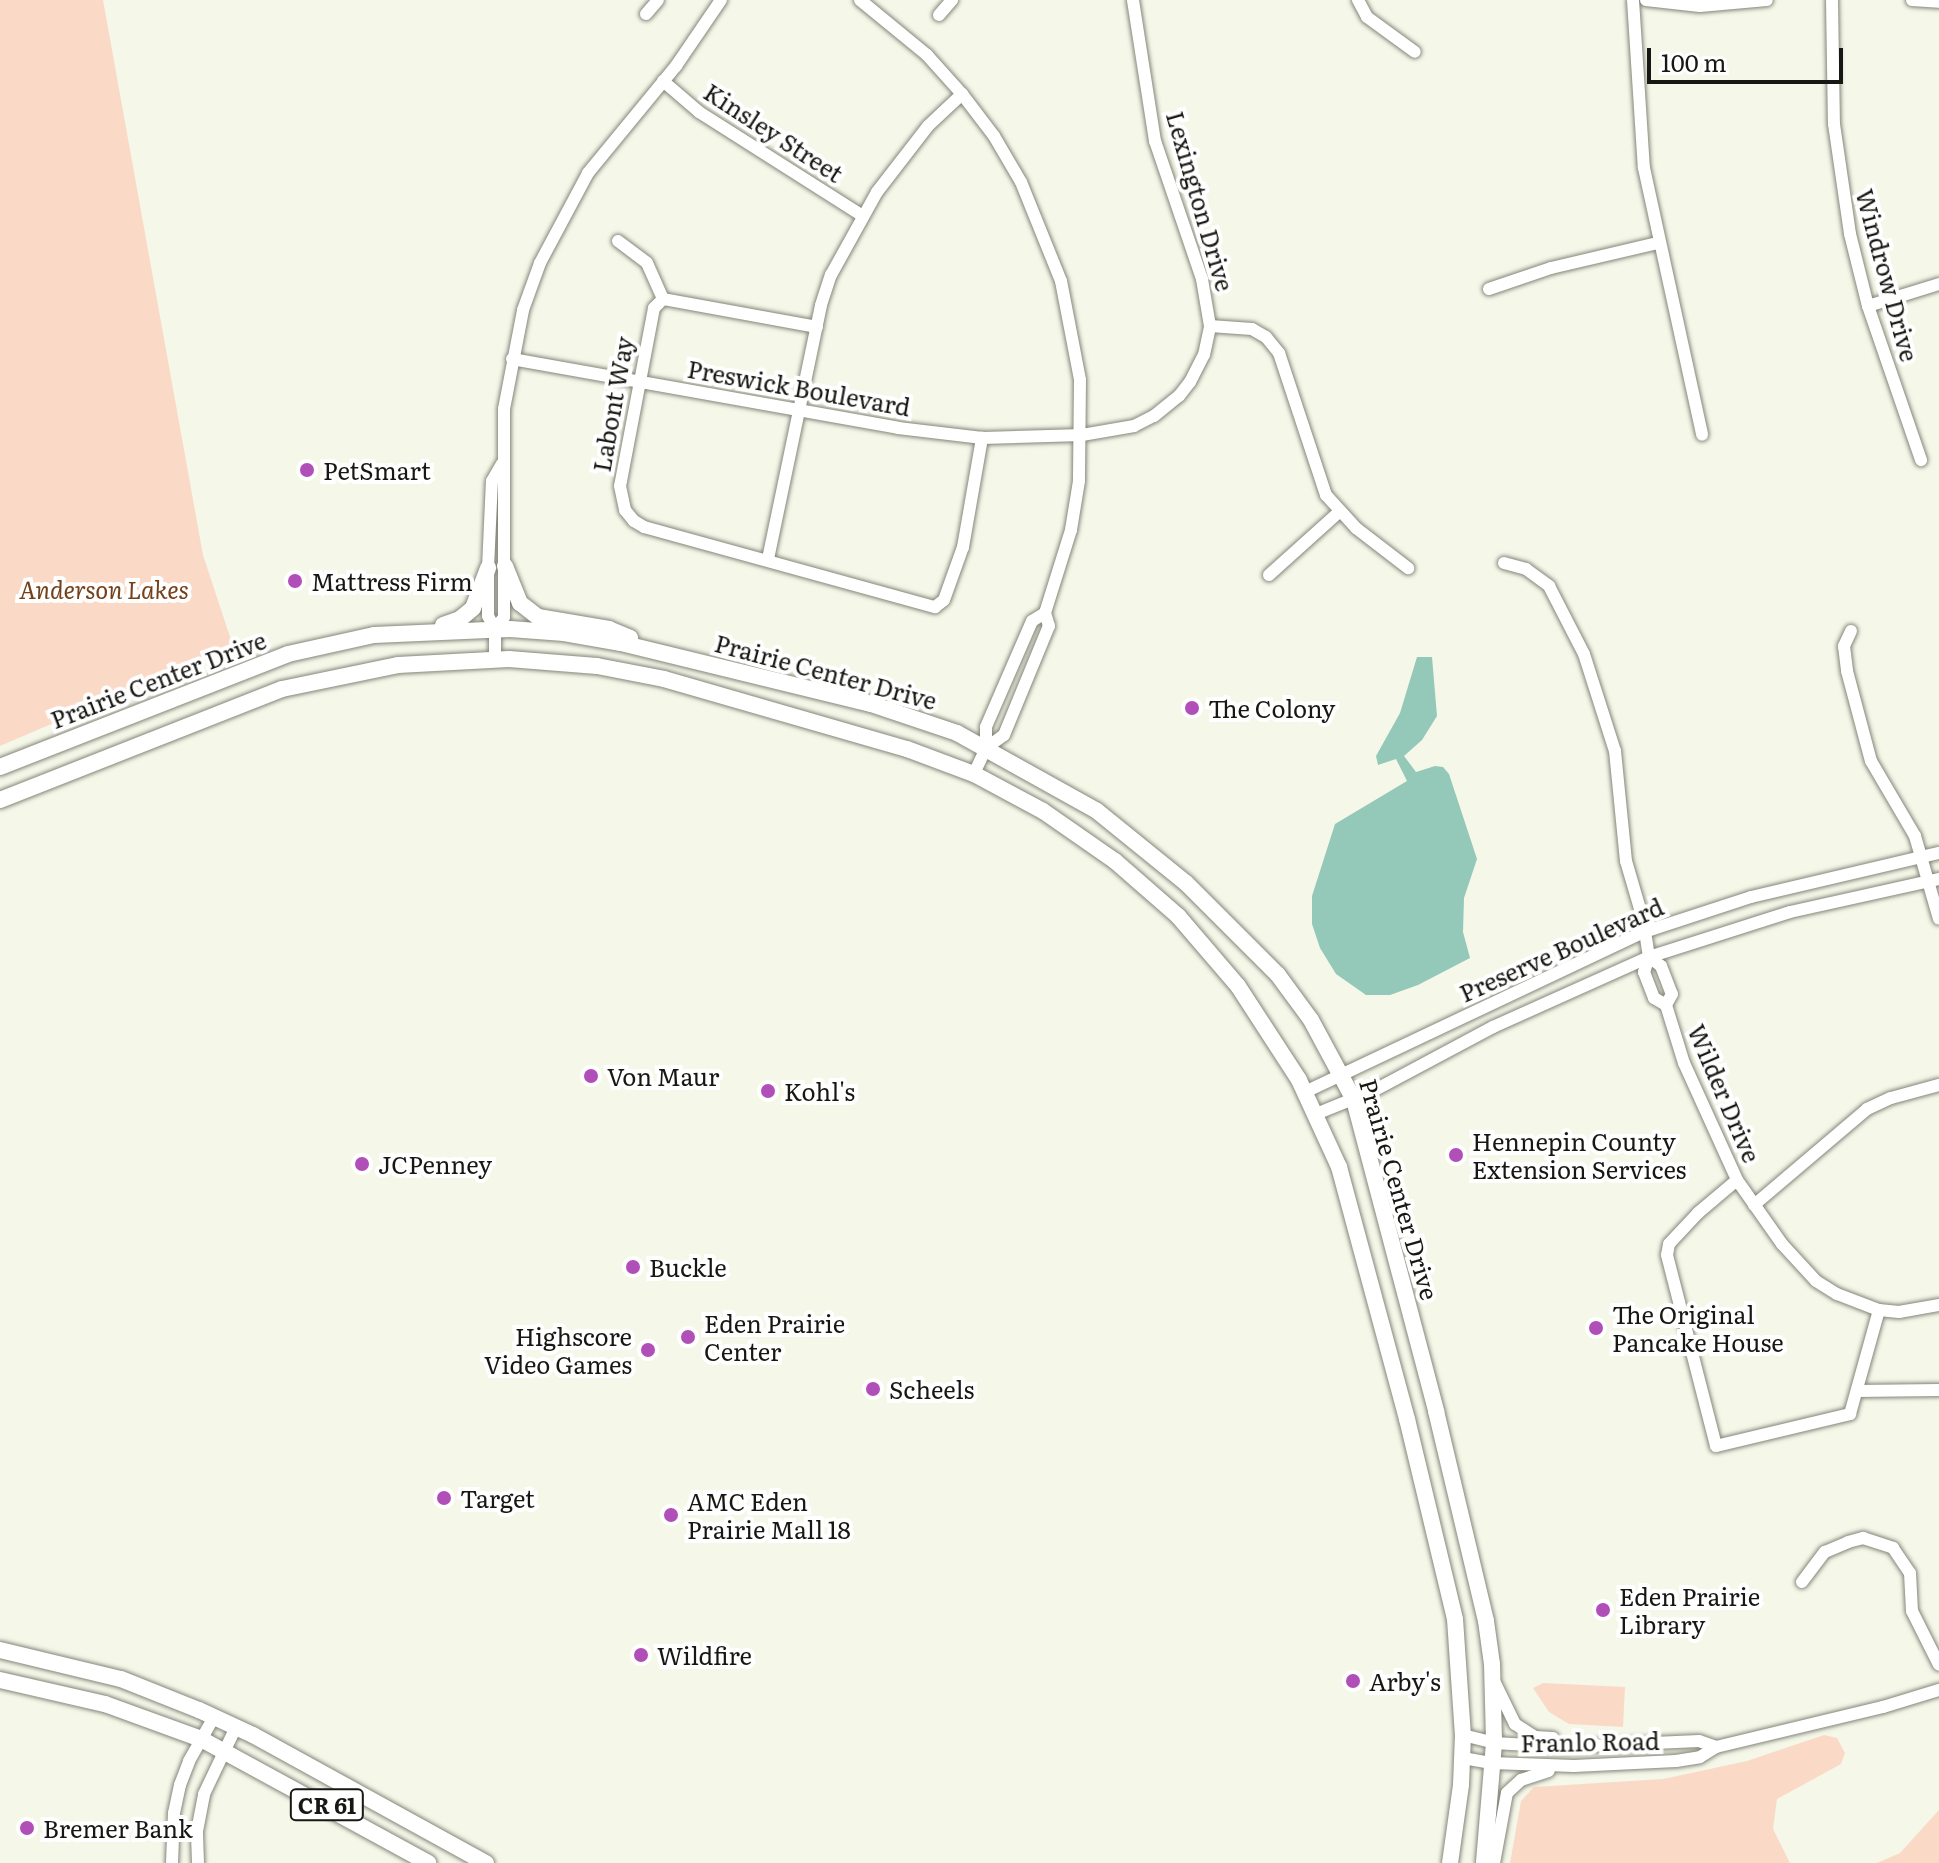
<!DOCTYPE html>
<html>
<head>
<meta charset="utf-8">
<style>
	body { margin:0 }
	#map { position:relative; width:1939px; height:1863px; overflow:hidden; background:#f5f7e9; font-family:Literata,serif }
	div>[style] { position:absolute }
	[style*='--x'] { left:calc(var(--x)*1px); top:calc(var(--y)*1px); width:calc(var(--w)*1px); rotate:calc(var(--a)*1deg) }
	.green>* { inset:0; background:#fadac6 }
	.water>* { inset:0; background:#94c8b9 }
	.roads { filter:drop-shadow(0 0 2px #838679) drop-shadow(0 0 2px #838679) }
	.minor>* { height:12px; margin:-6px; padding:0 6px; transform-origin:6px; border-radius:6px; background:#fff }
	.major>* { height:16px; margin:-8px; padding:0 8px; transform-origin:8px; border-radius:8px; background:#fff }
	.dots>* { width:22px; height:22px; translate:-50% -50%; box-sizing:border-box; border:4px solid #fff; border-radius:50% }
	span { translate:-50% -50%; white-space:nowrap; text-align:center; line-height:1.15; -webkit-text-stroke:8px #fff; paint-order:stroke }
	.shield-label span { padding:2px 6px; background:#fff; border:2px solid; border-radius:6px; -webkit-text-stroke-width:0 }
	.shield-label { font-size:22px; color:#171813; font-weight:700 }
	.street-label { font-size:24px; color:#171813 }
	.poi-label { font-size:24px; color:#171813 }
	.left { translate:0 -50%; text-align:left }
	.right { translate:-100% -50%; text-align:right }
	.park-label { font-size:24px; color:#74411a; font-style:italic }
	.scale { position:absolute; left:1647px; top:48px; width:196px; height:36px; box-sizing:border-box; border:4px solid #171813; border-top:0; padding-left:10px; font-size:24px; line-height:28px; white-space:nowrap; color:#171813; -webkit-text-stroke:6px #fff; paint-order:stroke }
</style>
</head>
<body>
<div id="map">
	<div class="green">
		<div style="clip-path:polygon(0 0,103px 0,203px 555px,233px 646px,0 746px)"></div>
		<div style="clip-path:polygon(1543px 1683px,1625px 1687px,1623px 1727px,1569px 1724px,1549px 1712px,1533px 1688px)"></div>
		<div style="clip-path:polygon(1824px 1735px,1837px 1738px,1845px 1753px,1841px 1764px,1777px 1799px,1773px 1829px,1790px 1863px,1510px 1863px,1521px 1801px,1534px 1787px,1663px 1779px,1747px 1761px)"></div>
		<div style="clip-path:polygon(1939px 1810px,1939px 1863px,1877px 1863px,1900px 1853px)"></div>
	</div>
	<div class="water">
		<div style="clip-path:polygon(1417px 657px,1432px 657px,1437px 716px,1422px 740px,1404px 756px,1416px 772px,1435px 766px,1443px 767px,1449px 774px,1477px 859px,1464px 898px,1463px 932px,1470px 958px,1418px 985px,1390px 995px,1366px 995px,1336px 974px,1320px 948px,1312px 924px,1312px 896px,1335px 824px,1407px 781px,1396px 759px,1378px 765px,1376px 756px,1400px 713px)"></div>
	</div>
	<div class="roads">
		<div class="minor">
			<div style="--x:860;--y:0;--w:87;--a:39.4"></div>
			<div style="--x:927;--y:55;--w:52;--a:48.1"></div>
			<div style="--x:962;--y:94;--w:53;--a:52.7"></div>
			<div style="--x:994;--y:136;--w:53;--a:59.6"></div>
			<div style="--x:1021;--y:182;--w:107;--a:68"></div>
			<div style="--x:1061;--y:281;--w:101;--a:79.1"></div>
			<div style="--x:1080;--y:380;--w:101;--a:90.6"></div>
			<div style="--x:1079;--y:481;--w:50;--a:99.3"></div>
			<div style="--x:1071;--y:530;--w:87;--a:107.4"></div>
			<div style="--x:1045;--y:613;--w:15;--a:148"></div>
			<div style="--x:1032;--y:621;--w:116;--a:113.5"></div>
			<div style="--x:986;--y:727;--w:21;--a:90"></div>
			<div style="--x:986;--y:748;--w:29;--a:115"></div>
			<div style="--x:1358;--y:0;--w:19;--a:62"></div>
			<div style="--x:1367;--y:17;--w:59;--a:36.1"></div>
			<div style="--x:1633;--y:0;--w:168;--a:86.3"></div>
			<div style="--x:1644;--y:168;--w:273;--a:77.7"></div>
			<div style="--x:1646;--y:0;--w:54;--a:6.3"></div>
			<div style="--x:1700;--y:6;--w:67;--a:-5.1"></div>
			<div style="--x:1832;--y:0;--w:124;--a:89.1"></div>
			<div style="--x:1834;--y:124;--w:111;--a:81.7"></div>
			<div style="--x:1850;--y:234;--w:74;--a:76"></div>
			<div style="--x:1868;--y:306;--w:163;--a:71"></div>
			<div style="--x:1912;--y:0;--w:27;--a:4"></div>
			<div style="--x:646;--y:14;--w:18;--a:-49"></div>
			<div style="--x:939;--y:15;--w:20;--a:-49"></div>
			<div style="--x:663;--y:81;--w:48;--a:40.7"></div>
			<div style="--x:699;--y:112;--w:194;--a:32.4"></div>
			<div style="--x:618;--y:241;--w:36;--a:37"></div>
			<div style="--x:647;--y:263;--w:39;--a:66"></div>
			<div style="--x:1489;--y:289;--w:65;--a:-18.7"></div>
			<div style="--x:1551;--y:268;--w:110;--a:-13.2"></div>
			<div style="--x:1868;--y:306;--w:74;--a:-17.2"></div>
			<div style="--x:1210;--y:326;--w:42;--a:4.1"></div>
			<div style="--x:1252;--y:329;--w:16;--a:30"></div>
			<div style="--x:1266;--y:337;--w:21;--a:51"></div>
			<div style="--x:1279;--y:353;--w:150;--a:71.7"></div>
			<div style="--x:1326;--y:495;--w:45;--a:47.7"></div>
			<div style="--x:1356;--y:528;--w:66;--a:37.6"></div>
			<div style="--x:817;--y:327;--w:157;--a:-169.7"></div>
			<div style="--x:663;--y:299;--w:13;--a:135"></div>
			<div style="--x:654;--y:308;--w:181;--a:100.8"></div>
			<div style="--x:620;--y:486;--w:25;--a:78"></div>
			<div style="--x:625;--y:510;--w:14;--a:51"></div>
			<div style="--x:634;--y:521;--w:12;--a:31"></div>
			<div style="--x:644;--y:527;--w:302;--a:15.4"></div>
			<div style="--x:935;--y:607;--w:11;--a:-38"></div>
			<div style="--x:944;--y:600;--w:56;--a:-70.3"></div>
			<div style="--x:963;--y:547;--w:111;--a:-80.1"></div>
			<div style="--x:512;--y:359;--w:392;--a:10.1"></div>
			<div style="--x:898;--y:428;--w:85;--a:6.8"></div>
			<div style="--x:982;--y:438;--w:100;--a:-1.7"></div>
			<div style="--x:1082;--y:435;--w:53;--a:-9.8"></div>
			<div style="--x:1134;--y:426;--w:22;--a:-27"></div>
			<div style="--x:1154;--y:416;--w:32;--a:-39"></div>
			<div style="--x:1179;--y:396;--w:18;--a:-52"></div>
			<div style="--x:1190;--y:382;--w:30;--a:-63"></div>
			<div style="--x:1204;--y:355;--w:30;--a:-78"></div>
			<div style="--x:1210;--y:326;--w:48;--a:-99.7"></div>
			<div style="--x:1202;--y:279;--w:146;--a:-108.8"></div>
			<div style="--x:1155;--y:141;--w:143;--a:-98.9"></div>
			<div style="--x:768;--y:559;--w:259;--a:-78.2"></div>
			<div style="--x:821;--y:305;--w:32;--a:-72"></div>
			<div style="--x:831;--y:275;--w:95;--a:-61"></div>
			<div style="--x:877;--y:192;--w:83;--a:-52.3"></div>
			<div style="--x:928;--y:126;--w:47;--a:-43.3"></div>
			<div style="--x:1504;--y:563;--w:23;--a:15"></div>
			<div style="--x:1526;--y:569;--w:29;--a:36"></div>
			<div style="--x:1549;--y:586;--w:76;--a:62.8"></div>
			<div style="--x:1584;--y:654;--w:102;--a:72.3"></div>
			<div style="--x:1615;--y:751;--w:111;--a:84.3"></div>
			<div style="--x:1626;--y:861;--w:60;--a:73.7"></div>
			<div style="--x:1643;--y:919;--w:38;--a:81"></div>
			<div style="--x:1649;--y:957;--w:16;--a:108"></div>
			<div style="--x:1644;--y:972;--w:28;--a:69"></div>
			<div style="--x:1654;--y:998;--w:14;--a:30"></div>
			<div style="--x:1666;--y:1005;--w:61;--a:72.8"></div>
			<div style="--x:1684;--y:1063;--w:128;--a:65.6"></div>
			<div style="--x:1737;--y:1180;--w:78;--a:54.9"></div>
			<div style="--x:1782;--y:1244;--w:50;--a:47.4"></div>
			<div style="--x:1816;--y:1281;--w:25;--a:32"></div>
			<div style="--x:1837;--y:1294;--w:45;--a:20.9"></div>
			<div style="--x:1879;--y:1310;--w:20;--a:6"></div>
			<div style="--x:1899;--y:1312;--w:41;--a:-9.9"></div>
			<div style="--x:1269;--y:575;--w:94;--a:-42"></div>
			<div style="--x:495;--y:629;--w:15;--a:-53"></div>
			<div style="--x:504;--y:617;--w:208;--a:-90"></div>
			<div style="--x:504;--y:409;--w:101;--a:-79.1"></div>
			<div style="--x:523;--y:310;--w:50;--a:-70.1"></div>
			<div style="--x:540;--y:263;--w:102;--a:-61.9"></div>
			<div style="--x:588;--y:173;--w:139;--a:-50.6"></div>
			<div style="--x:676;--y:66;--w:80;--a:-55.7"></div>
			<div style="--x:1851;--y:631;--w:17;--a:115"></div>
			<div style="--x:1844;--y:646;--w:25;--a:83"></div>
			<div style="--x:1847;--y:671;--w:93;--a:75.1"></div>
			<div style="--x:1871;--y:761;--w:87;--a:59.6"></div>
			<div style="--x:1915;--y:836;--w:86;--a:73.9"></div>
			<div style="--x:495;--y:658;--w:29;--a:-90"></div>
			<div style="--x:495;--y:629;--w:15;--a:-118"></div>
			<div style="--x:488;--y:616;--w:48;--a:-90"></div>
			<div style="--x:488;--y:568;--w:87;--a:-87.4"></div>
			<div style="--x:492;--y:481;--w:20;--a:-60"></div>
			<div style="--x:986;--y:748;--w:22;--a:-36"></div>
			<div style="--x:1004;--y:735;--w:118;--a:-67.6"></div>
			<div style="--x:1049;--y:626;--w:14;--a:-107"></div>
			<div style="--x:1649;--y:957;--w:15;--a:37"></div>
			<div style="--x:1661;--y:966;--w:30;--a:69"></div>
			<div style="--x:1672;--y:994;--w:13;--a:119"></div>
			<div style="--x:1305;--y:1092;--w:375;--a:-25.3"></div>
			<div style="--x:1644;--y:932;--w:113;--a:-18.1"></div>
			<div style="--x:1751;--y:897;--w:193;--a:-13.2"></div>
			<div style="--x:1316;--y:1114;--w:64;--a:-22.1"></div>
			<div style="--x:1375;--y:1090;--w:134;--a:-28.1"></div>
			<div style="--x:1493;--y:1027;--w:171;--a:-24.2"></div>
			<div style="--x:1649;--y:957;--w:148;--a:-17.7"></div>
			<div style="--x:1790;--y:912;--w:153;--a:-12.5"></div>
			<div style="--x:1737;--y:1180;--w:51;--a:139.8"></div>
			<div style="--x:1698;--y:1213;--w:42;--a:133.1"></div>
			<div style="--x:1669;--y:1244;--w:11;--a:100"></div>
			<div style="--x:1667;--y:1255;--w:197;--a:75.6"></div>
			<div style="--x:1716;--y:1446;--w:138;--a:-13.4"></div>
			<div style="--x:1850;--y:1414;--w:108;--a:-74.4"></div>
			<div style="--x:1754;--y:1205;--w:148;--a:-40.3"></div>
			<div style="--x:1867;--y:1109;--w:26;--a:-25"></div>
			<div style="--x:1891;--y:1098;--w:50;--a:-15.2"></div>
			<div style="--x:1857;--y:1391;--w:82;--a:-0.7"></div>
			<div style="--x:1802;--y:1582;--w:38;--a:-53"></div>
			<div style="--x:1825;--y:1552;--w:25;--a:-23"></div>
			<div style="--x:1848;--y:1542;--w:16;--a:-15"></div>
			<div style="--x:1863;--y:1538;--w:32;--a:18"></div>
			<div style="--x:1893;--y:1548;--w:30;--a:56"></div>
			<div style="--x:1910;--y:1573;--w:38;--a:87"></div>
			<div style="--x:1912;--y:1611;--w:60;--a:63.4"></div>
			<div style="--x:1494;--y:1681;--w:48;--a:64"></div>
			<div style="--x:1515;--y:1724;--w:24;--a:33"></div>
			<div style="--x:1535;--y:1737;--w:18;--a:3"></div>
			<div style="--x:1463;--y:1735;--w:32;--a:14"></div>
			<div style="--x:1494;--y:1743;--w:70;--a:3.3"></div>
			<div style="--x:1564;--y:1747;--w:135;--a:-2.5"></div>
			<div style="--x:1699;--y:1741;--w:18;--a:19"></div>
			<div style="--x:1463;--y:1758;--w:29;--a:10"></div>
			<div style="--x:1492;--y:1763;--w:82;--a:2.1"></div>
			<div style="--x:1574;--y:1766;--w:102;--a:-2.8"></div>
			<div style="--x:1676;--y:1761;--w:24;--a:-9"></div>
			<div style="--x:1700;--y:1757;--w:19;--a:-32"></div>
			<div style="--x:1716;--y:1747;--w:172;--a:-13.5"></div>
			<div style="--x:1883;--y:1707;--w:59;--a:-16.9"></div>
			<div style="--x:172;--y:1863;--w:50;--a:-87.7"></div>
			<div style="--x:174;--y:1813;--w:29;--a:-78"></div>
			<div style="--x:180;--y:1785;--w:26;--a:-69"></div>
			<div style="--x:189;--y:1761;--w:51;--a:-60.4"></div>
			<div style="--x:198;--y:1863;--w:32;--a:-92"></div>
			<div style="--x:197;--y:1831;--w:38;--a:-79"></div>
			<div style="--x:204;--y:1794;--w:74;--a:-64.5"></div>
			<div style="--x:1494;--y:1863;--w:71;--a:-79.5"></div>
			<div style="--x:1507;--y:1793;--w:19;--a:-43"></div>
			<div style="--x:1521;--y:1780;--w:29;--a:-18"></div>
		</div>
		<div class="major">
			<div style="--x:505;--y:566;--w:40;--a:68"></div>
			<div style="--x:520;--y:603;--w:23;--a:38"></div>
			<div style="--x:538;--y:617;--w:72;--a:9.6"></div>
			<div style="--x:609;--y:629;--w:23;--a:23"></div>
			<div style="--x:443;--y:625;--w:18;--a:-19"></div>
			<div style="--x:460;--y:619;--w:17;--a:-40"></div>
			<div style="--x:473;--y:608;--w:43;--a:-69.4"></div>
			<div style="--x:0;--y:767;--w:309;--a:-21.4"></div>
			<div style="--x:288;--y:654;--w:88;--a:-12.5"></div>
			<div style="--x:374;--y:635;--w:136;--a:-2.5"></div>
			<div style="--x:510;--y:629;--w:54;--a:4.2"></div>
			<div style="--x:564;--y:633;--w:58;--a:10"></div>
			<div style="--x:621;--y:643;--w:257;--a:13.7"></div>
			<div style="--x:871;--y:704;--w:91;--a:18.6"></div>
			<div style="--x:957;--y:733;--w:160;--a:29.1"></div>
			<div style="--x:1097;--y:811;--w:114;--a:39"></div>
			<div style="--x:1186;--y:883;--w:130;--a:45"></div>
			<div style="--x:1278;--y:975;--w:56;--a:53.7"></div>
			<div style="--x:1311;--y:1020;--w:91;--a:61.7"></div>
			<div style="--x:1354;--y:1100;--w:322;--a:75.2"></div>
			<div style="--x:1436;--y:1411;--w:216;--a:76.6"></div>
			<div style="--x:1486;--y:1621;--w:43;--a:82.1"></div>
			<div style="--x:1492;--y:1664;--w:79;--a:88.5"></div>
			<div style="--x:1494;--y:1743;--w:120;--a:94.8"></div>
			<div style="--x:0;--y:800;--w:303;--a:-21.5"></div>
			<div style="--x:282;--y:689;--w:118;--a:-11.7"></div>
			<div style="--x:398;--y:665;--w:111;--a:-3.1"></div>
			<div style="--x:509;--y:659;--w:88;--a:4.5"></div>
			<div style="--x:597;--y:666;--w:68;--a:11"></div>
			<div style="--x:664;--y:679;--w:253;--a:16.1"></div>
			<div style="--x:907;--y:749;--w:72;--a:20.5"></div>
			<div style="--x:974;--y:774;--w:78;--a:28.2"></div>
			<div style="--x:1043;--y:811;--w:88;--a:34.8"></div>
			<div style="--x:1115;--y:861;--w:84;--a:41.1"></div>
			<div style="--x:1178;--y:916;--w:92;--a:49.4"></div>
			<div style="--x:1238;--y:986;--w:112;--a:57"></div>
			<div style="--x:1299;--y:1080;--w:96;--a:65.3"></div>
			<div style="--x:1339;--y:1167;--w:261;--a:74.9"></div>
			<div style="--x:1407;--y:1419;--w:206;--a:76.5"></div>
			<div style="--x:1455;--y:1619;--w:116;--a:86.1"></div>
			<div style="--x:1463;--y:1735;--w:50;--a:92.3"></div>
			<div style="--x:1461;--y:1785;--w:79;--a:98"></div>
			<div style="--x:0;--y:1650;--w:124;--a:13.5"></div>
			<div style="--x:121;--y:1679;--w:84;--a:21.7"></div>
			<div style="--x:199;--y:1710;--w:60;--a:24.8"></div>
			<div style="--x:253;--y:1735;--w:266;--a:28.8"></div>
			<div style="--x:0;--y:1680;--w:108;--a:12.9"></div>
			<div style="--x:105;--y:1704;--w:102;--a:20"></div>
			<div style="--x:201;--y:1739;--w:259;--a:28.6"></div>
		</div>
	</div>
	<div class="dots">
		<div style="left:307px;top:470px;background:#af4fb7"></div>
		<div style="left:295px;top:581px;background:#af4fb7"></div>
		<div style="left:1192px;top:708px;background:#af4fb7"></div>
		<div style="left:591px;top:1076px;background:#af4fb7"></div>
		<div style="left:768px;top:1091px;background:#af4fb7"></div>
		<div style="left:1456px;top:1155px;background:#af4fb7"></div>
		<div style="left:362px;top:1164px;background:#af4fb7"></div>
		<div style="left:633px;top:1267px;background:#af4fb7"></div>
		<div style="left:1596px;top:1328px;background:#af4fb7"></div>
		<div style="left:688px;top:1337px;background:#af4fb7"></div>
		<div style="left:648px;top:1350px;background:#af4fb7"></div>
		<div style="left:873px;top:1389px;background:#af4fb7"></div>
		<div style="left:444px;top:1498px;background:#af4fb7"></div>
		<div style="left:671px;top:1515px;background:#af4fb7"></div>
		<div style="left:1603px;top:1610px;background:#af4fb7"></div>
		<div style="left:641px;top:1655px;background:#af4fb7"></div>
		<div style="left:1353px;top:1681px;background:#af4fb7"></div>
		<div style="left:27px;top:1828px;background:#af4fb7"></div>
	</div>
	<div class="shield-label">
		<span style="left:327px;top:1805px">CR 61</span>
	</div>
	<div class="street-label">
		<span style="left:774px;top:132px;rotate:33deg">Kinsley Street</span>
		<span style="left:1201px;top:201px;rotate:74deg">Lexington Drive</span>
		<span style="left:1888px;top:275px;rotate:75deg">Windrow Drive</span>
		<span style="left:799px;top:387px;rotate:10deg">Preswick Boulevard</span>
		<span style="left:612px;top:404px;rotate:-80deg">Labont Way</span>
		<span style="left:826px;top:671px;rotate:15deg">Prairie Center Drive</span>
		<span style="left:158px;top:679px;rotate:-21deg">Prairie Center Drive</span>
		<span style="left:1561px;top:949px;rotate:-24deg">Preserve Boulevard</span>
		<span style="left:1725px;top:1093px;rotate:67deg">Wilder Drive</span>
		<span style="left:1400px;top:1189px;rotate:74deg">Prairie Center Drive</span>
		<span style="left:1590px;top:1741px;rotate:-1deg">Franlo Road</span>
	</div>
	<div class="poi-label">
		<span class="left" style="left:323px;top:470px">PetSmart</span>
		<span class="left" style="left:311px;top:581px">Mattress Firm</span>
		<span class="left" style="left:1208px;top:708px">The Colony</span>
		<span class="left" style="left:607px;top:1076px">Von Maur</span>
		<span class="left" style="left:784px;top:1091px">Kohl's</span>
		<span class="left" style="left:1472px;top:1155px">Hennepin County<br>Extension Services</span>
		<span class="left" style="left:378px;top:1164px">JCPenney</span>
		<span class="left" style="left:649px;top:1267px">Buckle</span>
		<span class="left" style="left:1612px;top:1328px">The Original<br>Pancake House</span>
		<span class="left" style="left:704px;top:1337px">Eden Prairie<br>Center</span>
		<span class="right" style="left:632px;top:1350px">Highscore<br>Video Games</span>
		<span class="left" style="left:889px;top:1389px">Scheels</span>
		<span class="left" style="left:460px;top:1498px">Target</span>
		<span class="left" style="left:687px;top:1515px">AMC Eden<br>Prairie Mall 18</span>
		<span class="left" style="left:1619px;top:1610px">Eden Prairie<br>Library</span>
		<span class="left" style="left:657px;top:1655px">Wildfire</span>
		<span class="left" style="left:1369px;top:1681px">Arby's</span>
		<span class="left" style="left:43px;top:1828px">Bremer Bank</span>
	</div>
	<div class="park-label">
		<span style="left:104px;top:589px">Anderson Lakes</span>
	</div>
	<div class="scale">100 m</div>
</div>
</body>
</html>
